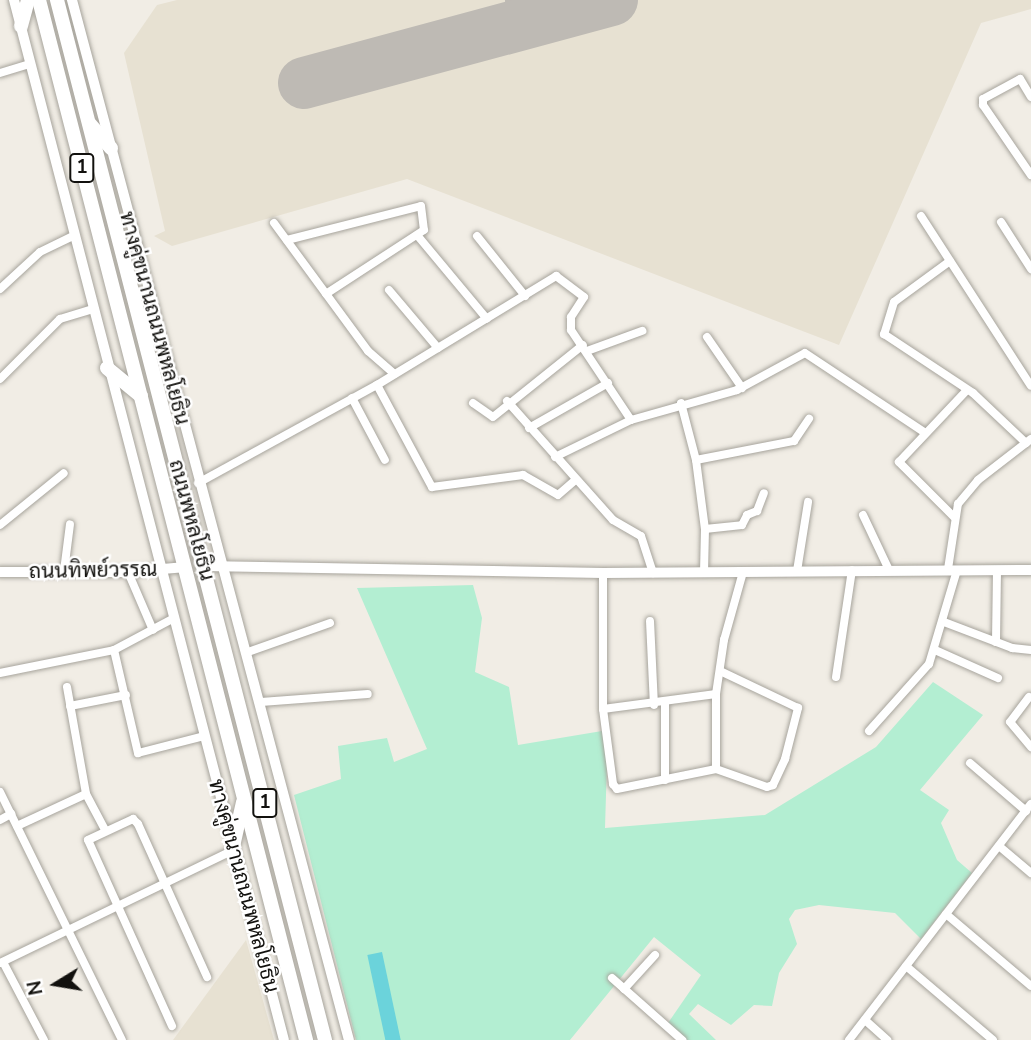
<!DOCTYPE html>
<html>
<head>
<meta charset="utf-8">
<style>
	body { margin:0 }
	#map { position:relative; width:1031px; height:1040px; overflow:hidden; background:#f1ede5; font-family:"Nunito Sans",Sarabun,sans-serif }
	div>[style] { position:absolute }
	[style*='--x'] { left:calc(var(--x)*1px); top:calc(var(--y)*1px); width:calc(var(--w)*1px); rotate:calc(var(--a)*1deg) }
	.built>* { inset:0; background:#e7e1d2 }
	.green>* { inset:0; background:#b3eed2 }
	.water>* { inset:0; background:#6bd3db; transform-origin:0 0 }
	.taxiway>* { height:21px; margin:-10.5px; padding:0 10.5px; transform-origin:10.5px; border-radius:10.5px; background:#bebab4 }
	.runway>* { height:52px; margin:-26px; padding:0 26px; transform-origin:26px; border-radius:26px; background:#bebab4 }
	.roads { filter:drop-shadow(0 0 2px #a7a49c) drop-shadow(0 0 2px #a7a49c) }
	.street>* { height:8px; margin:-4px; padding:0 4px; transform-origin:4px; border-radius:4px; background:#fff }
	.secondary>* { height:10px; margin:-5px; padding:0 5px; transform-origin:5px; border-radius:5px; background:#fff }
	.highway>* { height:14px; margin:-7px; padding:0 7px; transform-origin:7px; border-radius:7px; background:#fff }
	span { translate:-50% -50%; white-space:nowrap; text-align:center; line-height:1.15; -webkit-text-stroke:5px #fff; paint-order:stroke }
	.shield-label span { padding:2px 5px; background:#fff; border:2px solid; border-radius:5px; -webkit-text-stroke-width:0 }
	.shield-label { font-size:19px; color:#12110e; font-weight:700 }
	.street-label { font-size:21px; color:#12110e }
	.north { position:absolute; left:21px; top:949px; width:70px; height:70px; -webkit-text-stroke:5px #fff; paint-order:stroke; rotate:259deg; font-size:19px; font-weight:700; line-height:28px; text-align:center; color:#12110e }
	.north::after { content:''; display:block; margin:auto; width:24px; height:32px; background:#12110e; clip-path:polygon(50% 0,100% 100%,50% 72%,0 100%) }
</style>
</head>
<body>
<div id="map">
	<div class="built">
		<div style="clip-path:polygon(177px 0,1031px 0,1031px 9px,981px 23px,839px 345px,407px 179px,172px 246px,154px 236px,165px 231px,124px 53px,157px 5px)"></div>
		<div style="clip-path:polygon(246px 940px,274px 1040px,173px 1040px)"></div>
	</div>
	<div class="green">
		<div style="clip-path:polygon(473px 585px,482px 618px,475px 672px,509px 687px,518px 745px,608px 730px,605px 828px,765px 815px,876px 747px,933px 682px,983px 715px,920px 790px,949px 810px,941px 823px,957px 860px,972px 873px,921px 939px,895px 913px,819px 905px,795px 910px,789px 919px,797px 944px,779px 973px,772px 1006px,754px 1005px,731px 1025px,698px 1004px,689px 1014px,716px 1040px,687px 1040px,668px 1023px,701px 975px,654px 937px,570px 1040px,356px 1040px,294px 795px,341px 779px,338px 746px,387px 738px,394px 762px,427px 749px,357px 588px)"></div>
	</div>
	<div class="water">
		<div style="left:382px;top:952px;width:90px;height:15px;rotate:78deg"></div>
	</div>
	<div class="taxiway">
		<div style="--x:515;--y:0;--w:26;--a:74"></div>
	</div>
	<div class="runway">
		<div style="--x:304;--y:83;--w:319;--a:-15.1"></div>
	</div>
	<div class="roads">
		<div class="street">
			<div style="--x:0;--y:73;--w:30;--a:-17"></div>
			<div style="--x:1031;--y:97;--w:21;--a:-121"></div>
			<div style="--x:1020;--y:79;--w:42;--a:151.6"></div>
			<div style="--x:983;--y:99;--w:6;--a:90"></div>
			<div style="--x:983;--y:105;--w:85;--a:55.6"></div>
			<div style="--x:921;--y:216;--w:202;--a:57.1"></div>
			<div style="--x:1001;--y:222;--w:56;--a:57.4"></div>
			<div style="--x:274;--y:223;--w:159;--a:53.7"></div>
			<div style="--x:368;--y:351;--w:35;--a:41"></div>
			<div style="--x:417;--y:235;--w:109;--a:50.2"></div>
			<div style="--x:477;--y:236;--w:77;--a:51.3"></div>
			<div style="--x:287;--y:240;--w:138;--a:-14.2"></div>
			<div style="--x:421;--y:206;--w:24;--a:83"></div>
			<div style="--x:424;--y:230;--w:117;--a:146.9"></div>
			<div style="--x:950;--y:261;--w:69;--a:143.8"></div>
			<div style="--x:894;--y:302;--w:34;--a:107"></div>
			<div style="--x:884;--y:334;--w:107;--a:33.5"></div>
			<div style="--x:973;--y:393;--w:73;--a:43.3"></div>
			<div style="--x:0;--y:289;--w:54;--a:-42.8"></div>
			<div style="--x:40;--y:252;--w:37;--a:-26"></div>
			<div style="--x:389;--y:290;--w:76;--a:49.8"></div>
			<div style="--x:707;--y:337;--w:62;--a:55.5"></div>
			<div style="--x:587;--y:351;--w:59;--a:-20"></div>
			<div style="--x:0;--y:379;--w:85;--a:-45"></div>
			<div style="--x:60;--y:319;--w:34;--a:-17"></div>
			<div style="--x:377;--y:385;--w:116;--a:61.7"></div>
			<div style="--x:432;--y:487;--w:92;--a:-7.5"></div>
			<div style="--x:523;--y:475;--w:40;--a:29.7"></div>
			<div style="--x:558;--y:495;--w:23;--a:-41"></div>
			<div style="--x:352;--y:398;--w:70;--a:62"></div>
			<div style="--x:507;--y:401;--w:159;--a:48.3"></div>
			<div style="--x:613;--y:520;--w:32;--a:30"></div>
			<div style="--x:641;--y:536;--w:39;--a:72"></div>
			<div style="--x:473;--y:403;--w:24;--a:35"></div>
			<div style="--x:493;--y:417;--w:115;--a:-38.7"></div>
			<div style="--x:681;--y:403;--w:59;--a:75.3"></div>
			<div style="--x:696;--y:460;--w:70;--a:82.6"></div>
			<div style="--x:705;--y:529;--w:43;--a:91.3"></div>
			<div style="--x:529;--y:428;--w:91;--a:-29.7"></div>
			<div style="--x:555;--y:457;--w:85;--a:-26"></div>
			<div style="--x:631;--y:420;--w:110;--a:-15.8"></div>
			<div style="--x:737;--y:390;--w:77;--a:-28.6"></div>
			<div style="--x:805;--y:353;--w:143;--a:33.6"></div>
			<div style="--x:696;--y:460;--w:100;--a:-11"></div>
			<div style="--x:794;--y:441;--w:27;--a:-56"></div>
			<div style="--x:198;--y:483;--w:204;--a:-28.7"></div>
			<div style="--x:377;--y:385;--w:210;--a:-31.3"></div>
			<div style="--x:556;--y:276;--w:35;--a:37"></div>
			<div style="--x:584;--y:297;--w:24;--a:123"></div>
			<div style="--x:571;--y:317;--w:13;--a:90"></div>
			<div style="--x:571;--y:330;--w:108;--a:56.3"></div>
			<div style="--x:863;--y:515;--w:61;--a:64.7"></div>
			<div style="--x:954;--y:517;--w:78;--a:-135"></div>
			<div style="--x:899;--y:462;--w:99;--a:-46.6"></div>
			<div style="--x:0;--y:525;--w:82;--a:-39.1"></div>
			<div style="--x:705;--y:529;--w:37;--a:-6"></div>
			<div style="--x:742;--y:525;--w:11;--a:-63"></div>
			<div style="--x:747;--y:515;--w:11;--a:-22"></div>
			<div style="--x:757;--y:511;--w:19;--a:-69"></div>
			<div style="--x:948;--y:569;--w:66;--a:-81.3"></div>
			<div style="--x:958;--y:504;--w:31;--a:-50"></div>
			<div style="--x:978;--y:480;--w:67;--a:-37.7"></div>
			<div style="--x:64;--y:571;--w:47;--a:-82.7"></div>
			<div style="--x:797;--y:571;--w:70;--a:-80.9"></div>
			<div style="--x:128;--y:572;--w:63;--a:66.7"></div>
			<div style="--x:603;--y:573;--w:136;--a:90"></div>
			<div style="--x:603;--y:709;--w:76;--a:82.4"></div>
			<div style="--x:613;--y:784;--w:6;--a:51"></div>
			<div style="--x:617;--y:789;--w:101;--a:-11.4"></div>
			<div style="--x:716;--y:769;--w:54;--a:19.4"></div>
			<div style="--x:767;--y:787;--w:6;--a:-18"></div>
			<div style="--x:773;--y:785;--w:29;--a:-65"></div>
			<div style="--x:785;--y:759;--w:53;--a:-75.7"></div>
			<div style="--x:798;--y:708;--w:86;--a:-154.6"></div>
			<div style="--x:650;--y:621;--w:84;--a:87.3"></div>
			<div style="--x:944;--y:622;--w:73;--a:20.9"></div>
			<div style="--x:1012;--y:648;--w:19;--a:6"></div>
			<div style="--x:996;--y:642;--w:72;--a:-89.2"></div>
			<div style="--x:114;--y:650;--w:106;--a:76.9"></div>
			<div style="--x:138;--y:753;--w:68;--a:-14.4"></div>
			<div style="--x:935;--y:650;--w:69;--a:24"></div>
			<div style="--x:248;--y:652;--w:87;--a:-19.5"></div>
			<div style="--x:0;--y:673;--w:116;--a:-11.4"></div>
			<div style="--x:114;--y:650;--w:66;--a:-28.1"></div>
			<div style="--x:836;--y:677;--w:108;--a:-81.5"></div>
			<div style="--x:67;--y:687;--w:109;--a:79.9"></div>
			<div style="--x:86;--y:794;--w:40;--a:62"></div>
			<div style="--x:1029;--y:697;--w:31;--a:127"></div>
			<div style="--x:1010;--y:722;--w:33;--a:50"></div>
			<div style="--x:261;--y:702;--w:107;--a:-4.3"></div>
			<div style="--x:70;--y:706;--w:57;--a:-11.1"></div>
			<div style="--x:603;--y:709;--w:114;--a:-7.6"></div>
			<div style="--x:869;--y:731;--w:90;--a:-48.2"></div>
			<div style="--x:929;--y:664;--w:98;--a:-73.4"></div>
			<div style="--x:970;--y:763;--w:74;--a:40.6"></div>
			<div style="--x:716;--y:769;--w:75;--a:-90"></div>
			<div style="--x:716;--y:694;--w:55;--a:-81.6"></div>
			<div style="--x:724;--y:640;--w:71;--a:-74.4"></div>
			<div style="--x:665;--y:780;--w:76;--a:-90"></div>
			<div style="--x:0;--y:792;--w:276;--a:63.8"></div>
			<div style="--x:0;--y:820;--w:13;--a:-29"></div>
			<div style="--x:17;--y:826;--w:76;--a:-24.9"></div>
			<div style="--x:999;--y:846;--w:42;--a:40.2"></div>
			<div style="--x:946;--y:914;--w:111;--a:40.3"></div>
			<div style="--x:3;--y:962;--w:88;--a:62.3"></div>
			<div style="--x:0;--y:963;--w:262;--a:-25.8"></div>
			<div style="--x:906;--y:966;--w:114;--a:40.4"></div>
			<div style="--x:612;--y:978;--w:94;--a:41.5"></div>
			<div style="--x:624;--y:989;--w:46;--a:-47.6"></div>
			<div style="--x:865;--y:1020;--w:30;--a:42"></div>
			<div style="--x:172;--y:1026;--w:204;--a:-114.3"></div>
			<div style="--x:88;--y:840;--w:50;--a:-25"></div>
			<div style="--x:133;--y:819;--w:7;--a:45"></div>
			<div style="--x:138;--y:824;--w:168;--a:65.7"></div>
			<div style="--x:849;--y:1040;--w:298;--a:-52.4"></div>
		</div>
		<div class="secondary">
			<div style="--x:14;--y:0;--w:1074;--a:75.45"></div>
			<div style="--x:72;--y:0;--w:1076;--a:75.09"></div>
			<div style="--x:204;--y:566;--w:399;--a:1"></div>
			<div style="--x:603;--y:573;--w:428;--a:-0.4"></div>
			<div style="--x:0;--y:572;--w:128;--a:0"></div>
			<div style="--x:128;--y:572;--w:58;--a:-4.9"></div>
		</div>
		<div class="highway">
			<div style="--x:39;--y:0;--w:1074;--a:75.6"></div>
			<div style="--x:57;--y:0;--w:1074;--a:75.55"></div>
			<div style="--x:21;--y:26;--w:27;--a:-75"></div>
			<div style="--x:90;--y:124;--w:32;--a:49"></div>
			<div style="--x:149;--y:340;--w:33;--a:-85"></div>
			<div style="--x:107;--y:368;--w:44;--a:39.5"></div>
			<div style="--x:234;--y:842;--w:41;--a:-77.3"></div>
		</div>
	</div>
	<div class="shield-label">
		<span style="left:82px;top:168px">1</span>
		<span style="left:265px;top:803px">1</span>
	</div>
	<div class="street-label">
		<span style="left:155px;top:318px;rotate:75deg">ทางคู่ขนานถนนพหลโยธิน</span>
		<span style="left:192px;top:520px;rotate:75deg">ถนนพหลโยธิน</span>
		<span style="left:93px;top:570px;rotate:-1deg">ถนนทิพย์วรรณ</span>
		<span style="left:244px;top:886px;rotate:75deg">ทางคู่ขนานถนนพหลโยธิน</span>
	</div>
	<div class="north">N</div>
</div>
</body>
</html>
